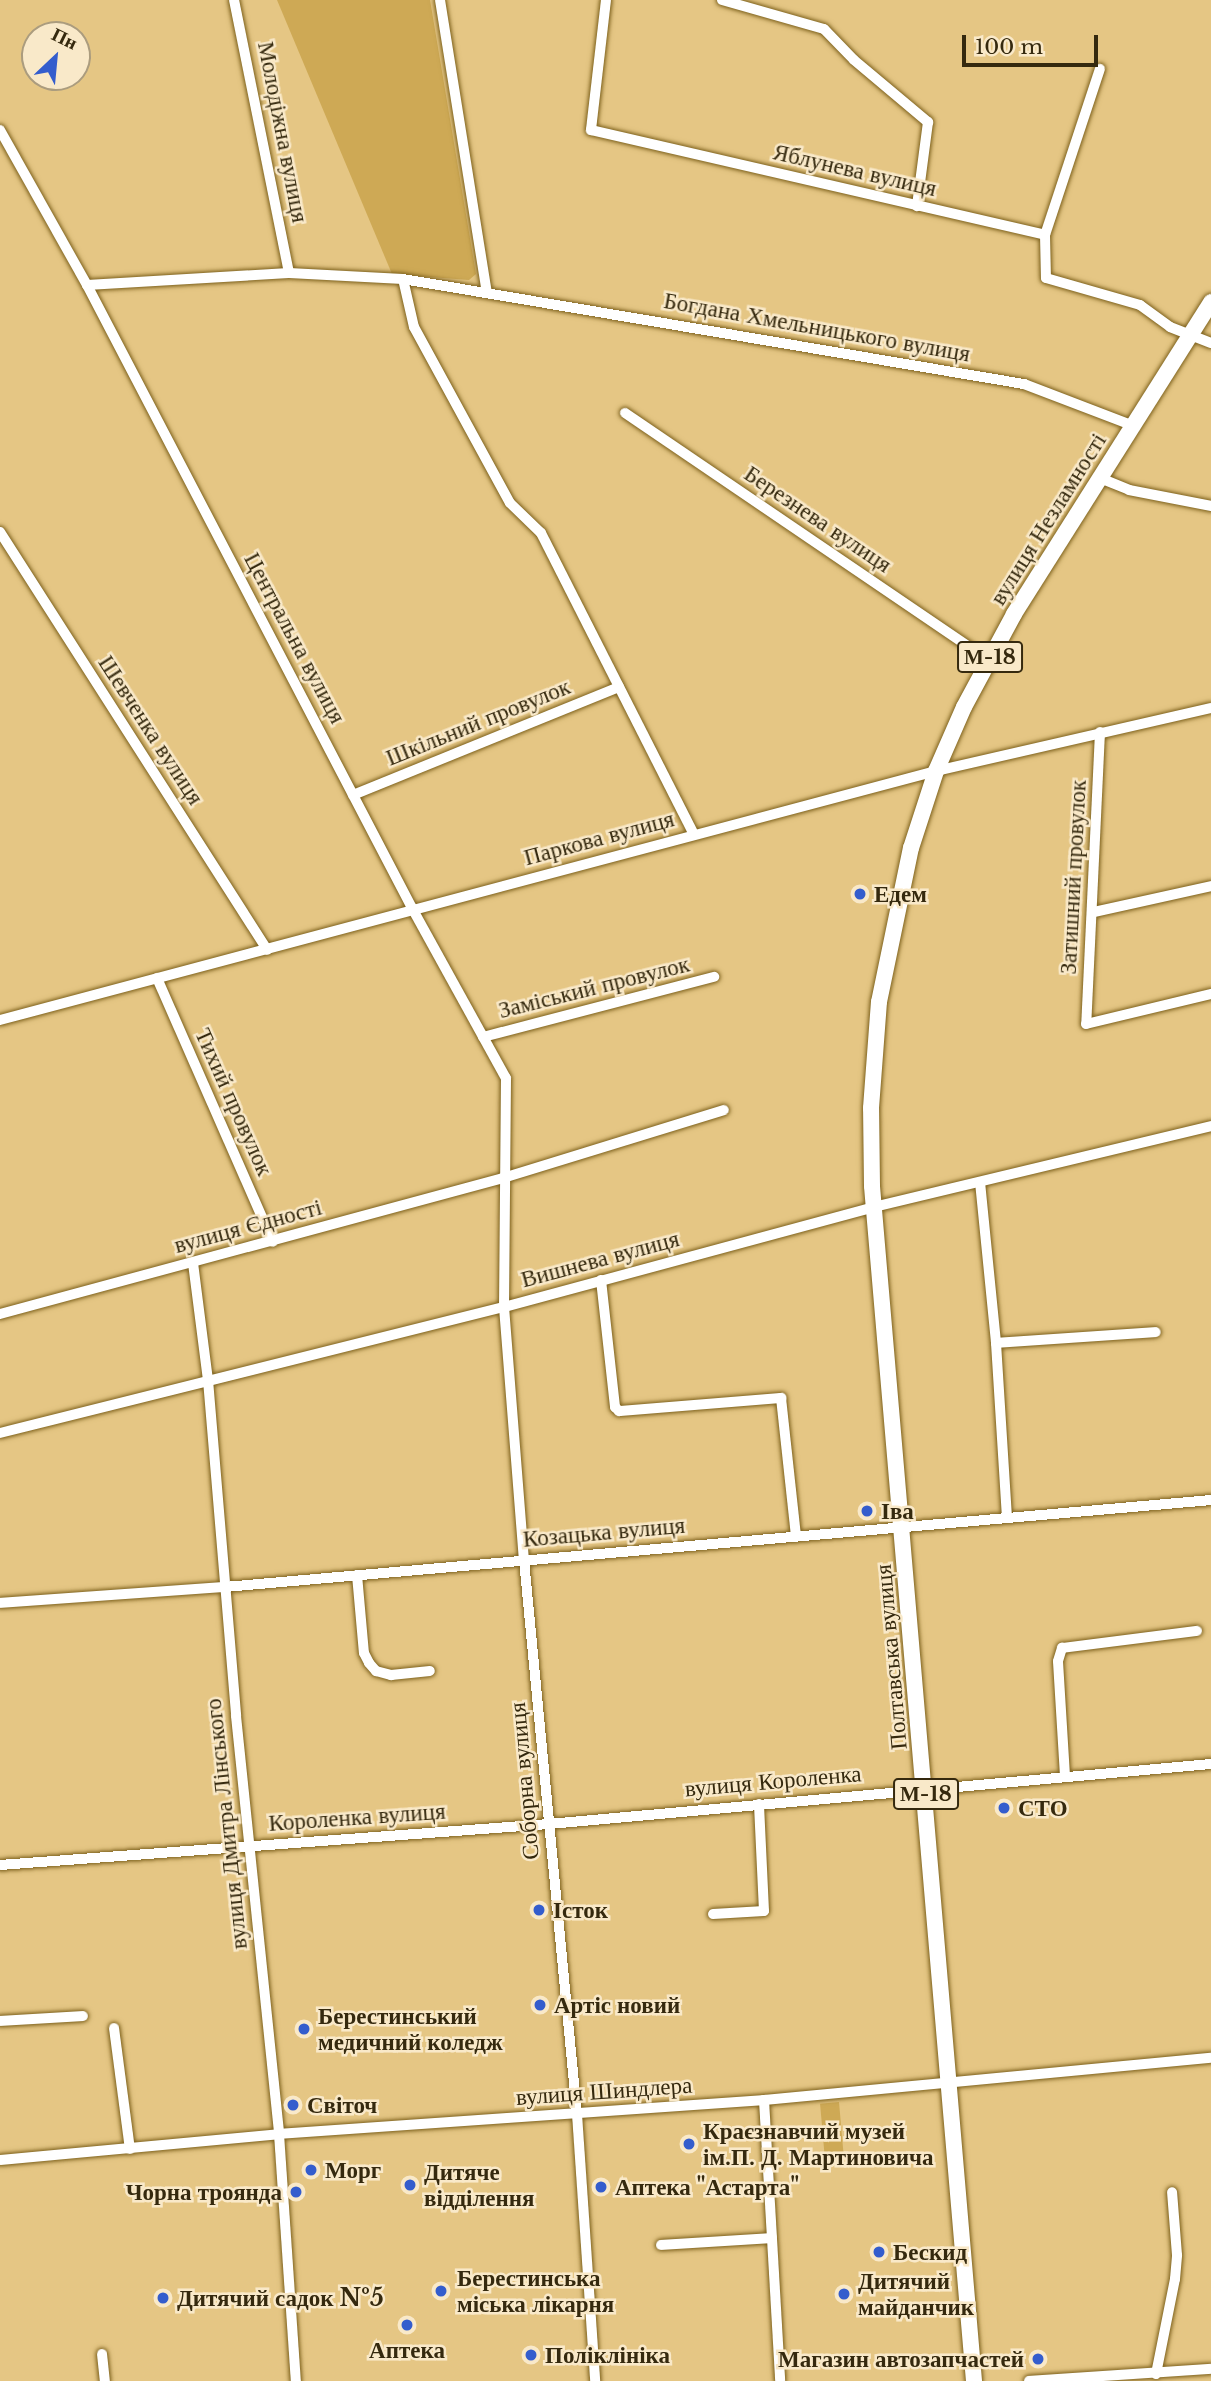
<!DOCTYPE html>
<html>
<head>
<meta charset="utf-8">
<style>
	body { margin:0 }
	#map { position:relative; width:1211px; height:2381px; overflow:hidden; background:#e5c684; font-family:"Libre Baskerville",serif }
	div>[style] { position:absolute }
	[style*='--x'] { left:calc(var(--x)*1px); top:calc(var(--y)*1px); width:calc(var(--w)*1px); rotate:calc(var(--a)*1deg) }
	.green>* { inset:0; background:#cea955; transform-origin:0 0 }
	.roads { filter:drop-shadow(0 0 2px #7d611c) drop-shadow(0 0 2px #7d611c) }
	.minor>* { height:10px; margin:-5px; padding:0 5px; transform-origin:5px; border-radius:5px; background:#fff }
	.highway>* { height:16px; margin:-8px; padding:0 8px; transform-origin:8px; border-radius:8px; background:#fff }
	.dots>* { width:19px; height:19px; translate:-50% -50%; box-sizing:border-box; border:4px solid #f9e9c9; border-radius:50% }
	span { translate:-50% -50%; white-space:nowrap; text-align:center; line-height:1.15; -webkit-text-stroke:5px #f9e9c9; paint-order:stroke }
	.shield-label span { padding:2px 5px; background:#f9e9c9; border:2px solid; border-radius:5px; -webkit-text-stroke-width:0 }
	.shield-label { font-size:21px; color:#35290e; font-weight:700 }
	.street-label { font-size:23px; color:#35290e }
	.poi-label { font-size:23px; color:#35290e; font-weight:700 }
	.left { translate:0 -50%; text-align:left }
	.right { translate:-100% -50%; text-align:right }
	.north { position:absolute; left:21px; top:21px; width:70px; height:70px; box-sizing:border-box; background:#f9e9c9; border:2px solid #ab9c7e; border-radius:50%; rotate:26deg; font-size:19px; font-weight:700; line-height:28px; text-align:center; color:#35290e }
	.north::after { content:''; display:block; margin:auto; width:24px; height:32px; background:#345dcd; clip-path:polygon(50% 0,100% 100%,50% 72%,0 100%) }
	.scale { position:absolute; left:962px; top:35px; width:136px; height:32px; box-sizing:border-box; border:4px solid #35290e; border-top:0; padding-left:9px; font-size:21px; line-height:24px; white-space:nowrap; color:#35290e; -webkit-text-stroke:5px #f9e9c9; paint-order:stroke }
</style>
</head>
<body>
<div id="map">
	<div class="green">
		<div style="clip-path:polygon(277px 0,430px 0,476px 274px,469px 280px,392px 274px)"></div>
		<div style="left:839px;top:2102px;width:50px;height:19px;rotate:85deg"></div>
	</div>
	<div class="roads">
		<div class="minor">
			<div style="--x:234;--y:0;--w:278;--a:78.6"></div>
			<div style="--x:440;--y:0;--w:296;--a:80.9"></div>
			<div style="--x:606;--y:0;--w:131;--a:96.6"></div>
			<div style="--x:591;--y:130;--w:466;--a:13"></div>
			<div style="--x:1045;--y:235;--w:43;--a:88.7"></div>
			<div style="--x:1046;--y:278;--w:98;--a:16"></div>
			<div style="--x:1140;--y:305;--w:37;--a:36"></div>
			<div style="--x:1170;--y:327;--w:44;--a:21.3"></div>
			<div style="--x:722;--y:0;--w:106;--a:15.9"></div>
			<div style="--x:824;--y:29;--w:43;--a:45.9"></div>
			<div style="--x:854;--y:60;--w:97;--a:40"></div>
			<div style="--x:928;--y:122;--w:85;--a:97.5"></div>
			<div style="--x:0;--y:130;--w:178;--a:60.7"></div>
			<div style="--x:87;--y:285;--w:703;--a:62.45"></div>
			<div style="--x:412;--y:908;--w:194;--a:61.1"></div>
			<div style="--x:506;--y:1078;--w:229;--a:90.5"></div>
			<div style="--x:504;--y:1307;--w:254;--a:85.5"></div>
			<div style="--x:524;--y:1560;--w:557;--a:84.54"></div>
			<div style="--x:577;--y:2114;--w:268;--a:86.1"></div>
			<div style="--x:1045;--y:235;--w:175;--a:-71.7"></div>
			<div style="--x:403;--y:279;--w:49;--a:77.1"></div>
			<div style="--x:414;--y:327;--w:200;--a:61.4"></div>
			<div style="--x:510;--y:503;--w:43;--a:44.1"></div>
			<div style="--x:541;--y:533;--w:338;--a:63.1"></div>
			<div style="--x:87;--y:285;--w:202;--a:-3.4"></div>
			<div style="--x:289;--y:273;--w:114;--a:3"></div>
			<div style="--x:403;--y:279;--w:630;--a:9.6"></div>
			<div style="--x:1024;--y:384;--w:118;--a:20.9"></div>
			<div style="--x:625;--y:413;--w:439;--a:34.2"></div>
			<div style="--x:1100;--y:478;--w:31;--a:22"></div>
			<div style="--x:1129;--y:490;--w:84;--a:11"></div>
			<div style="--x:0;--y:532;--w:496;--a:57.4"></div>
			<div style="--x:1100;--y:732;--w:292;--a:92.7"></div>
			<div style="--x:1086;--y:1024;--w:129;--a:-13.5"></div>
			<div style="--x:353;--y:795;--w:287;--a:-22.1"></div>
			<div style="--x:1094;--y:912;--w:120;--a:-12.5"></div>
			<div style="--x:157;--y:978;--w:288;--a:66.3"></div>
			<div style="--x:0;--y:1020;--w:969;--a:-14.9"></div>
			<div style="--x:936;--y:771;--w:282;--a:-12.9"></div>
			<div style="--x:483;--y:1037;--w:239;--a:-14.6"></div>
			<div style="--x:980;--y:1182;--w:162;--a:84.3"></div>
			<div style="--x:996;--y:1343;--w:174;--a:86.4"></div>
			<div style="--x:193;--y:1263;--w:118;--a:82.7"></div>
			<div style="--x:208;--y:1380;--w:337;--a:85.2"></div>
			<div style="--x:236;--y:1716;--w:420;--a:84.1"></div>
			<div style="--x:279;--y:2134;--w:248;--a:86.1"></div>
			<div style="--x:601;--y:1280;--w:128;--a:83.7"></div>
			<div style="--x:615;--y:1407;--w:6;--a:45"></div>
			<div style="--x:619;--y:1411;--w:163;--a:-4.6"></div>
			<div style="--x:781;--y:1398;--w:139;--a:83.8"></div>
			<div style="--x:0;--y:1314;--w:521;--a:-15.13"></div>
			<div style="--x:503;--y:1178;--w:231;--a:-17.1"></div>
			<div style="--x:996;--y:1343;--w:160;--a:-3.9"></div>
			<div style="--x:0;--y:1433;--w:520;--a:-14.04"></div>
			<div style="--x:504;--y:1307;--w:383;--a:-15.1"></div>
			<div style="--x:874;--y:1207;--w:347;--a:-13.5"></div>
			<div style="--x:357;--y:1575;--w:78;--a:84.9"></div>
			<div style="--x:364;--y:1653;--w:11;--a:63"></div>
			<div style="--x:369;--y:1663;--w:11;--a:49"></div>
			<div style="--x:376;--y:1671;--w:16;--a:15"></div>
			<div style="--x:391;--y:1675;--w:39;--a:-6"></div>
			<div style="--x:0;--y:1603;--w:226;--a:-4.1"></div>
			<div style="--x:225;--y:1587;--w:990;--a:-5.04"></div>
			<div style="--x:1065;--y:1776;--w:115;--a:-93.5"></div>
			<div style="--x:1058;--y:1661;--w:14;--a:-73"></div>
			<div style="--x:1062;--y:1648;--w:136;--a:-7.2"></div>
			<div style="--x:0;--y:1865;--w:551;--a:-4.27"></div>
			<div style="--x:549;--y:1824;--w:665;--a:-5.18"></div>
			<div style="--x:713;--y:1914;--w:51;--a:-3.4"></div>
			<div style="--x:764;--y:1911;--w:107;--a:-92.7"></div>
			<div style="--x:0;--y:2021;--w:83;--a:-3.4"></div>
			<div style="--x:114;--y:2028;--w:122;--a:82.5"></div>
			<div style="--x:764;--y:2100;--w:281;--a:86.7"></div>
			<div style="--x:0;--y:2160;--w:280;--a:-5.3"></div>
			<div style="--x:279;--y:2134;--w:486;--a:-4"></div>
			<div style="--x:764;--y:2100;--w:449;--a:-5.4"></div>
			<div style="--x:661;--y:2245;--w:111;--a:-3.6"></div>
			<div style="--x:102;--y:2354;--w:27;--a:84"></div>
			<div style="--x:1156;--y:2374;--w:97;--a:-78.7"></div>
			<div style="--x:1175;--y:2279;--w:24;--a:-85"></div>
			<div style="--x:1177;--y:2255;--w:63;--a:-94.5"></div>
			<div style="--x:1029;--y:2381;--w:182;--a:-3.8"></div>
		</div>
		<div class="highway">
			<div style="--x:974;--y:2381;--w:1199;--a:-94.88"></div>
			<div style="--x:872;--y:1186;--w:78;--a:-90.7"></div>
			<div style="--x:871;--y:1108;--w:106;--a:-85.7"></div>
			<div style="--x:879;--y:1002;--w:157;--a:-78.3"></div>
			<div style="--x:911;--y:848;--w:81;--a:-72"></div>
			<div style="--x:936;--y:771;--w:70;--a:-66.4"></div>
			<div style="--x:964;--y:707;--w:106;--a:-61.7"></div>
			<div style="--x:1014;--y:614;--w:369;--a:-57.7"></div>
		</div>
	</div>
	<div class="dots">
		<div style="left:860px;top:894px;background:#345dcd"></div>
		<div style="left:867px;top:1511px;background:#345dcd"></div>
		<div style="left:1004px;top:1808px;background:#345dcd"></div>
		<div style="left:539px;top:1910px;background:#345dcd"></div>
		<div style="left:540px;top:2005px;background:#345dcd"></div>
		<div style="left:304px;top:2029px;background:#345dcd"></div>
		<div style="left:293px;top:2105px;background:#345dcd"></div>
		<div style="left:689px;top:2144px;background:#345dcd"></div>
		<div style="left:311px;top:2170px;background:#345dcd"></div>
		<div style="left:410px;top:2185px;background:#345dcd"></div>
		<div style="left:601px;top:2187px;background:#345dcd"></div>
		<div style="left:296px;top:2192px;background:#345dcd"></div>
		<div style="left:879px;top:2252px;background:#345dcd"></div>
		<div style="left:441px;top:2291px;background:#345dcd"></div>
		<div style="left:844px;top:2294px;background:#345dcd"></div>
		<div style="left:163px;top:2298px;background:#345dcd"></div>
		<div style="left:407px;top:2325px;background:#345dcd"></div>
		<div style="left:531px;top:2355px;background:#345dcd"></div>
		<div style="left:1038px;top:2359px;background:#345dcd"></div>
	</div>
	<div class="shield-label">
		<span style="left:990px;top:657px">М-18</span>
		<span style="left:926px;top:1794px">М-18</span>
	</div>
	<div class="street-label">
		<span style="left:283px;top:132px;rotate:79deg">Молодіжна вулиця</span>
		<span style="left:855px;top:170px;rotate:13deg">Яблунева вулиця</span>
		<span style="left:817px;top:327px;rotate:10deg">Богдана Хмельницького вулиця</span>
		<span style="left:818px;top:519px;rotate:34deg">Березнева вулиця</span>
		<span style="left:1048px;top:519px;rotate:-58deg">вулиця Незламності</span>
		<span style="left:295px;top:638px;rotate:62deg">Центральна вулиця</span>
		<span style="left:478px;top:722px;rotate:-22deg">Шкільний провулок</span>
		<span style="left:151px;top:730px;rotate:57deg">Шевченка вулиця</span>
		<span style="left:599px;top:838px;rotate:-15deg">Паркова вулиця</span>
		<span style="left:1073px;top:877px;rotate:-87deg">Затишний провулок</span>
		<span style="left:594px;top:987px;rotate:-14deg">Заміський провулок</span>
		<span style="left:234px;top:1102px;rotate:66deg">Тихий провулок</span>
		<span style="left:248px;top:1226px;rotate:-15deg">вулиця Єдності</span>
		<span style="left:600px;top:1259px;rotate:-15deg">Вишнева вулиця</span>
		<span style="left:604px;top:1532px;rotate:-5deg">Козацька вулиця</span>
		<span style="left:891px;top:1657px;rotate:-95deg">Полтавська вулиця</span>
		<span style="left:524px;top:1781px;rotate:-95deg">Соборна вулиця</span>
		<span style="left:773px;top:1781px;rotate:-5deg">вулиця Короленка</span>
		<span style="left:357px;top:1817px;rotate:-4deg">Короленка вулиця</span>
		<span style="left:226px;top:1824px;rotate:-96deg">вулиця Дмитра Лінського</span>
		<span style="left:604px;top:2091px;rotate:-4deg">вулиця Шиндлера</span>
	</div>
	<div class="poi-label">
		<span class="left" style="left:874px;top:894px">Едем</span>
		<span class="left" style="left:881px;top:1511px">Іва</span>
		<span class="left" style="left:1018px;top:1808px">СТО</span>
		<span class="left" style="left:553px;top:1910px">Істок</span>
		<span class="left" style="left:554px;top:2005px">Артіс новий</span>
		<span class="left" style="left:318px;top:2029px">Берестинський<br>медичний коледж</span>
		<span class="left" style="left:307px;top:2105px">Світоч</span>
		<span class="left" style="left:703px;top:2144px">Краєзнавчий музей<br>ім.П. Д. Мартиновича</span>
		<span class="left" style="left:325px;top:2170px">Морг</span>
		<span class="left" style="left:424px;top:2185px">Дитяче<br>відділення</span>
		<span class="left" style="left:615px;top:2187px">Аптека "Астарта"</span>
		<span class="right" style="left:282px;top:2192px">Чорна троянда</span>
		<span class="left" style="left:893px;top:2252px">Бескид</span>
		<span class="left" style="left:457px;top:2291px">Берестинська<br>міська лікарня</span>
		<span class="left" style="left:858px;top:2294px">Дитячий<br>майданчик</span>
		<span class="left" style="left:177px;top:2298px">Дитячий садок №5</span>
		<span style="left:407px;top:2350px">Аптека</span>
		<span class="left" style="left:545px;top:2355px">Поліклініка</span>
		<span class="right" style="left:1024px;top:2359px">Магазин автозапчастей</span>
	</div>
	<div class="north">Пн</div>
	<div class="scale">100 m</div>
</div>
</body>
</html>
